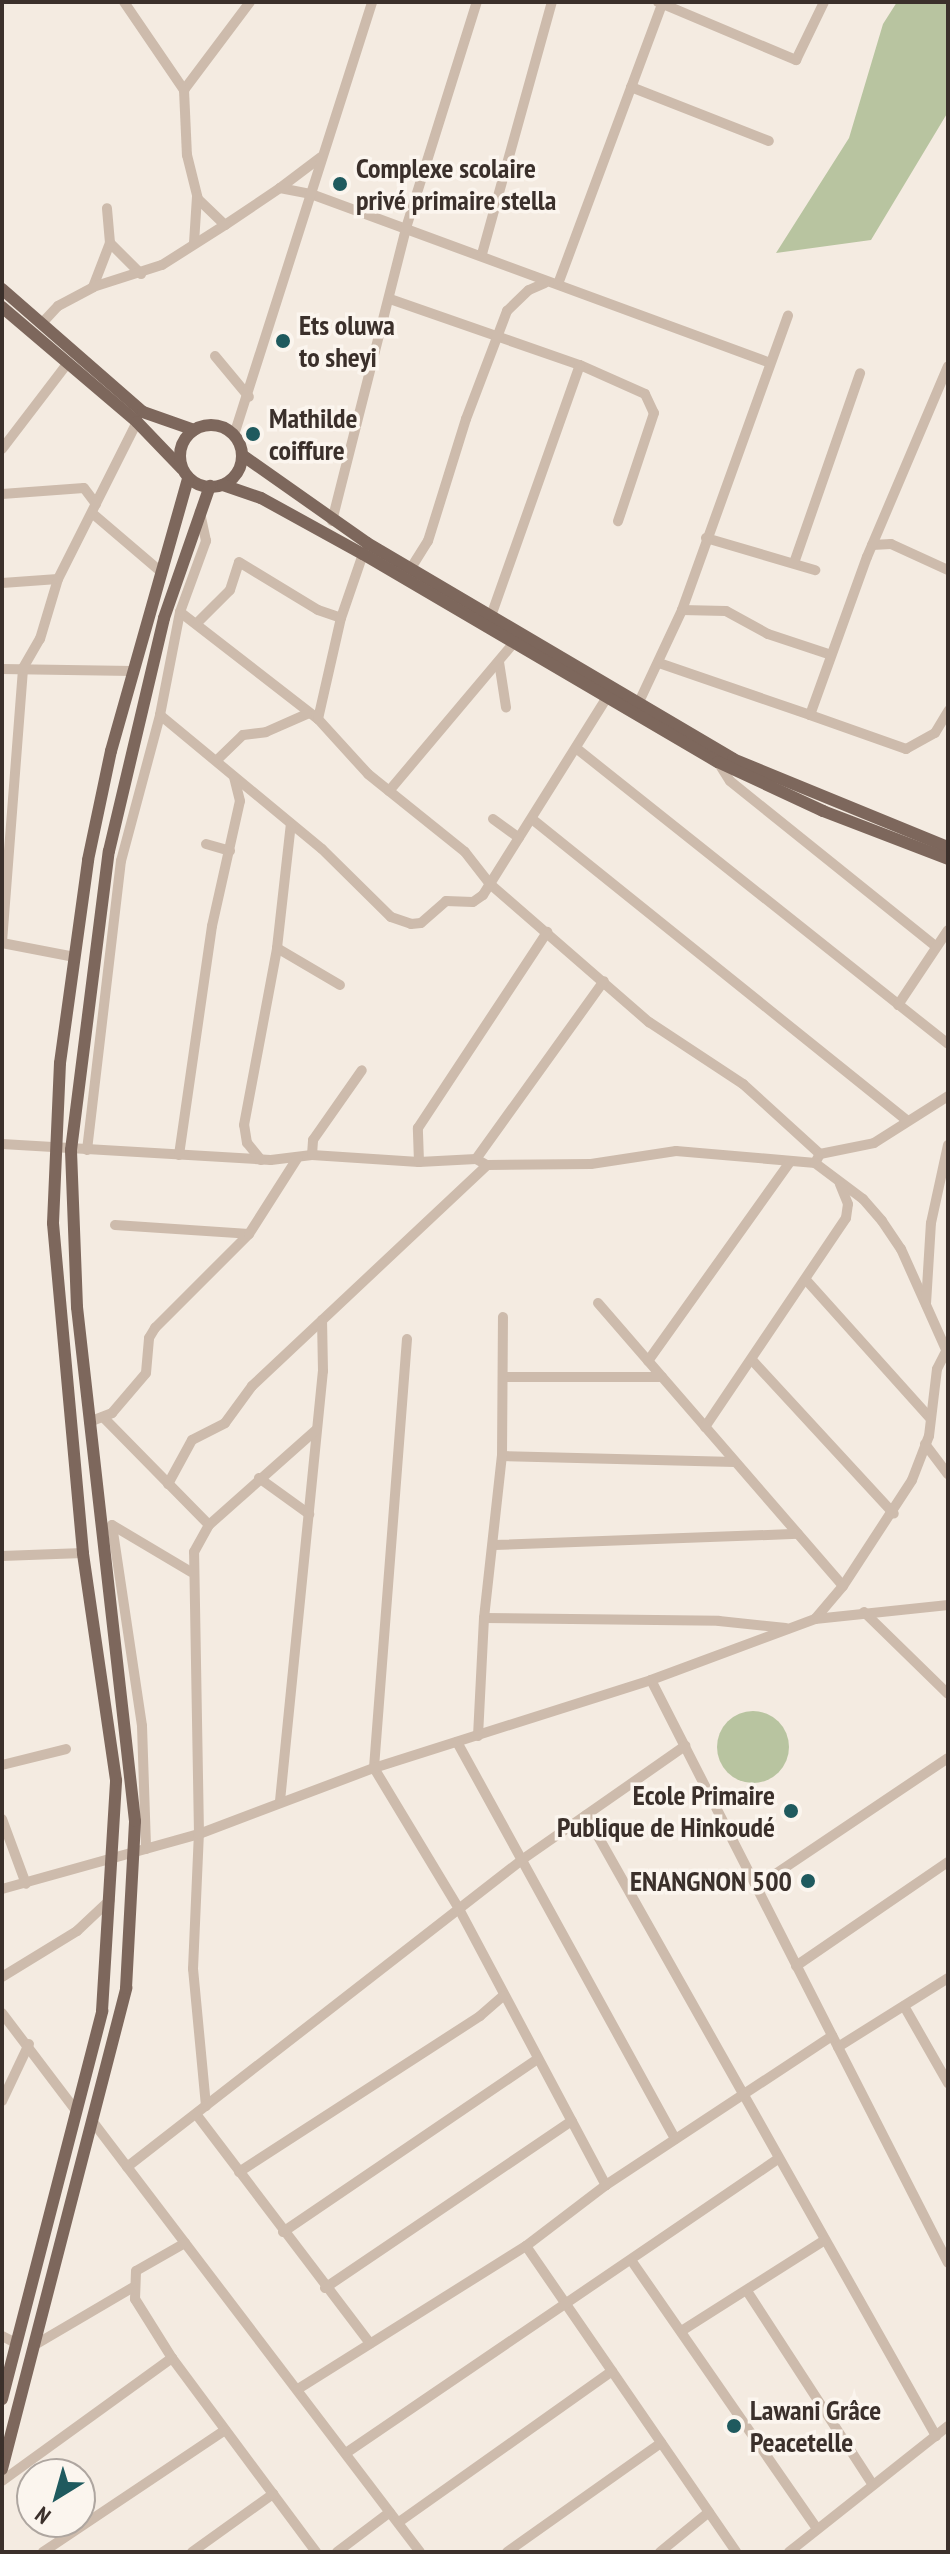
<!DOCTYPE html>
<html>
<head>
<meta charset="utf-8">
<style>
	body { margin:0 }
	#map { position:relative; width:950px; height:2554px; overflow:hidden; background:#f4ebe1; font-family:"PT Sans Narrow",sans-serif }
	div>[style] { position:absolute }
	[style*='--x'] { left:calc(var(--x)*1px); top:calc(var(--y)*1px); width:calc(var(--w)*1px); rotate:calc(var(--a)*1deg) }
	.green>* { inset:0; background:#b8c4a0 }
	.round { border-radius:50% }
	.minor>* { height:10px; margin:-5px; padding:0 5px; transform-origin:5px; border-radius:5px; background:#cdbbac }
	.major>* { height:12px; margin:-6px; padding:0 6px; transform-origin:6px; border-radius:6px; background:#7d675c }
	.major>.ring { margin:-6px; padding:0; box-sizing:content-box; background:none; border:12px solid #7d675c; border-radius:50% }
	.dots>* { width:22px; height:22px; translate:-50% -50%; box-sizing:border-box; border:4px solid #fbf5ee; border-radius:50% }
	span { translate:-50% -50%; white-space:nowrap; text-align:center; line-height:1.15; -webkit-text-stroke:7px #fbf5ee; paint-order:stroke }
	.poi-label { font-size:28px; color:#3b302b; font-weight:700 }
	.left { translate:0 -50%; text-align:left }
	.right { translate:-100% -50%; text-align:right }
	.frame { position:absolute; inset:0; border:4px solid #3b302b; pointer-events:none }
	.north { position:absolute; left:16px; top:2458px; width:80px; height:80px; box-sizing:border-box; background:#fbf5ee; border:2px solid #aea6a0; border-radius:50%; rotate:217deg; font-size:22px; font-weight:700; line-height:32px; text-align:center; color:#3b302b }
	.north::after { content:''; display:block; margin:auto; width:28px; height:36px; background:#1f5a5e; clip-path:polygon(50% 0,100% 100%,50% 72%,0 100%) }
</style>
</head>
<body>
<div id="map">
	<div class="green">
		<div style="clip-path:polygon(897px 2px,948px 2px,948px 112px,871px 240px,776px 253px,849px 138px,883px 24px)"></div>
		<div class="round" style="left:717px;top:1711px;width:72px;height:72px"></div>
	</div>
	<div class="minor">
		<div style="--x:124;--y:2;--w:107;--a:55.7"></div>
		<div style="--x:250;--y:2;--w:110;--a:126.9"></div>
		<div style="--x:184;--y:90;--w:65;--a:87.4"></div>
		<div style="--x:187;--y:155;--w:45;--a:76"></div>
		<div style="--x:198;--y:199;--w:37;--a:44"></div>
		<div style="--x:225;--y:225;--w:66;--a:-33.9"></div>
		<div style="--x:280;--y:188;--w:32;--a:11"></div>
		<div style="--x:311;--y:194;--w:489;--a:20.2"></div>
		<div style="--x:658;--y:2;--w:150;--a:22.8"></div>
		<div style="--x:796;--y:60;--w:64;--a:-64.2"></div>
		<div style="--x:631;--y:87;--w:148;--a:21.4"></div>
		<div style="--x:280;--y:188;--w:51;--a:-37.1"></div>
		<div style="--x:110;--y:243;--w:44;--a:45"></div>
		<div style="--x:194;--y:243;--w:46;--a:-86.3"></div>
		<div style="--x:482;--y:254;--w:262;--a:-74.5"></div>
		<div style="--x:558;--y:284;--w:299;--a:-69.6"></div>
		<div style="--x:93;--y:287;--w:47;--a:-68.9"></div>
		<div style="--x:110;--y:243;--w:35;--a:-95"></div>
		<div style="--x:390;--y:299;--w:201;--a:19.2"></div>
		<div style="--x:580;--y:365;--w:71;--a:24"></div>
		<div style="--x:645;--y:394;--w:21;--a:65"></div>
		<div style="--x:654;--y:413;--w:114;--a:108.4"></div>
		<div style="--x:44;--y:321;--w:21;--a:-47"></div>
		<div style="--x:58;--y:306;--w:40;--a:-28"></div>
		<div style="--x:93;--y:287;--w:72;--a:-17.7"></div>
		<div style="--x:162;--y:265;--w:75;--a:-32.4"></div>
		<div style="--x:215;--y:356;--w:53;--a:50.3"></div>
		<div style="--x:234;--y:435;--w:454;--a:-72.3"></div>
		<div style="--x:2;--y:449;--w:107;--a:-52.6"></div>
		<div style="--x:2;--y:494;--w:82;--a:-4.2"></div>
		<div style="--x:84;--y:488;--w:20;--a:53"></div>
		<div style="--x:92;--y:513;--w:89;--a:40.5"></div>
		<div style="--x:332;--y:521;--w:302;--a:-75.8"></div>
		<div style="--x:406;--y:228;--w:237;--a:-72.6"></div>
		<div style="--x:706;--y:538;--w:114;--a:16.4"></div>
		<div style="--x:872;--y:545;--w:19;--a:-3"></div>
		<div style="--x:891;--y:544;--w:63;--a:24.5"></div>
		<div style="--x:794;--y:563;--w:201;--a:-70.8"></div>
		<div style="--x:411;--y:568;--w:32;--a:-58"></div>
		<div style="--x:428;--y:541;--w:128;--a:-72.7"></div>
		<div style="--x:466;--y:419;--w:116;--a:-69.2"></div>
		<div style="--x:507;--y:311;--w:30;--a:-44"></div>
		<div style="--x:529;--y:290;--w:17;--a:-24"></div>
		<div style="--x:2;--y:583;--w:56;--a:-4.1"></div>
		<div style="--x:682;--y:610;--w:44;--a:1.3"></div>
		<div style="--x:726;--y:611;--w:48;--a:28.7"></div>
		<div style="--x:768;--y:634;--w:66;--a:18.4"></div>
		<div style="--x:180;--y:612;--w:175;--a:37.8"></div>
		<div style="--x:318;--y:719;--w:74;--a:47.7"></div>
		<div style="--x:368;--y:774;--w:124;--a:38.8"></div>
		<div style="--x:465;--y:852;--w:41;--a:52"></div>
		<div style="--x:490;--y:884;--w:211;--a:41"></div>
		<div style="--x:649;--y:1022;--w:113;--a:33.4"></div>
		<div style="--x:743;--y:1084;--w:104;--a:42.3"></div>
		<div style="--x:491;--y:616;--w:266;--a:-70.5"></div>
		<div style="--x:198;--y:622;--w:45;--a:-45"></div>
		<div style="--x:230;--y:590;--w:29;--a:-72"></div>
		<div style="--x:239;--y:562;--w:92;--a:31.3"></div>
		<div style="--x:318;--y:610;--w:24;--a:19"></div>
		<div style="--x:499;--y:662;--w:46;--a:81.2"></div>
		<div style="--x:659;--y:663;--w:160;--a:19"></div>
		<div style="--x:810;--y:715;--w:168;--a:-70.2"></div>
		<div style="--x:867;--y:557;--w:207;--a:-67"></div>
		<div style="--x:2;--y:669;--w:131;--a:0.9"></div>
		<div style="--x:639;--y:702;--w:102;--a:-64.9"></div>
		<div style="--x:682;--y:610;--w:313;--a:-70.2"></div>
		<div style="--x:160;--y:715;--w:210;--a:39.6"></div>
		<div style="--x:322;--y:849;--w:97;--a:44.6"></div>
		<div style="--x:391;--y:917;--w:21;--a:19"></div>
		<div style="--x:411;--y:924;--w:10;--a:-6"></div>
		<div style="--x:421;--y:923;--w:33;--a:-41"></div>
		<div style="--x:446;--y:901;--w:27;--a:2"></div>
		<div style="--x:473;--y:902;--w:12;--a:-35"></div>
		<div style="--x:483;--y:895;--w:234;--a:-57.9"></div>
		<div style="--x:810;--y:715;--w:102;--a:19.5"></div>
		<div style="--x:906;--y:749;--w:33;--a:-29"></div>
		<div style="--x:935;--y:733;--w:26;--a:-59"></div>
		<div style="--x:318;--y:719;--w:104;--a:-77.2"></div>
		<div style="--x:341;--y:618;--w:68;--a:-71"></div>
		<div style="--x:576;--y:748;--w:475;--a:38.5"></div>
		<div style="--x:217;--y:760;--w:36;--a:-44"></div>
		<div style="--x:243;--y:735;--w:23;--a:-7"></div>
		<div style="--x:266;--y:732;--w:45;--a:-23.7"></div>
		<div style="--x:718;--y:762;--w:22;--a:58"></div>
		<div style="--x:730;--y:781;--w:262;--a:38.8"></div>
		<div style="--x:389;--y:791;--w:192;--a:-49.9"></div>
		<div style="--x:493;--y:819;--w:32;--a:36"></div>
		<div style="--x:532;--y:819;--w:480;--a:38.8"></div>
		<div style="--x:206;--y:844;--w:25;--a:16"></div>
		<div style="--x:2;--y:942;--w:275;--a:-85.6"></div>
		<div style="--x:23;--y:668;--w:34;--a:-60"></div>
		<div style="--x:40;--y:639;--w:63;--a:-73.3"></div>
		<div style="--x:58;--y:579;--w:176;--a:-63.3"></div>
		<div style="--x:2;--y:943;--w:74;--a:10.9"></div>
		<div style="--x:277;--y:948;--w:73;--a:30.4"></div>
		<div style="--x:898;--y:1005;--w:90;--a:-56.3"></div>
		<div style="--x:2;--y:1144;--w:269;--a:3.4"></div>
		<div style="--x:271;--y:1160;--w:41;--a:-7"></div>
		<div style="--x:312;--y:1155;--w:107;--a:3.7"></div>
		<div style="--x:419;--y:1162;--w:57;--a:-3"></div>
		<div style="--x:476;--y:1159;--w:13;--a:29"></div>
		<div style="--x:487;--y:1165;--w:104;--a:-0.6"></div>
		<div style="--x:591;--y:1164;--w:86;--a:-8.7"></div>
		<div style="--x:676;--y:1151;--w:140;--a:4.9"></div>
		<div style="--x:815;--y:1163;--w:10;--a:-61"></div>
		<div style="--x:820;--y:1154;--w:55;--a:-11.5"></div>
		<div style="--x:874;--y:1143;--w:88;--a:-32.4"></div>
		<div style="--x:87;--y:1150;--w:291;--a:-83.3"></div>
		<div style="--x:121;--y:861;--w:151;--a:-75"></div>
		<div style="--x:160;--y:715;--w:105;--a:-79"></div>
		<div style="--x:180;--y:612;--w:76;--a:-69.9"></div>
		<div style="--x:206;--y:541;--w:30;--a:-102"></div>
		<div style="--x:179;--y:1155;--w:231;--a:-81.8"></div>
		<div style="--x:212;--y:926;--w:128;--a:-77.4"></div>
		<div style="--x:240;--y:801;--w:25;--a:-104"></div>
		<div style="--x:312;--y:1155;--w:15;--a:-86"></div>
		<div style="--x:313;--y:1140;--w:85;--a:-55"></div>
		<div style="--x:476;--y:1159;--w:219;--a:-54.3"></div>
		<div style="--x:261;--y:1160;--w:22;--a:-129"></div>
		<div style="--x:247;--y:1143;--w:18;--a:-99"></div>
		<div style="--x:244;--y:1125;--w:180;--a:-79.4"></div>
		<div style="--x:277;--y:948;--w:125;--a:-83.6"></div>
		<div style="--x:419;--y:1162;--w:34;--a:-92"></div>
		<div style="--x:418;--y:1128;--w:235;--a:-56.6"></div>
		<div style="--x:815;--y:1163;--w:60;--a:36.9"></div>
		<div style="--x:863;--y:1199;--w:29;--a:49"></div>
		<div style="--x:882;--y:1221;--w:34;--a:56"></div>
		<div style="--x:901;--y:1249;--w:115;--a:65.9"></div>
		<div style="--x:115;--y:1225;--w:134;--a:3.8"></div>
		<div style="--x:807;--y:1281;--w:183;--a:48.1"></div>
		<div style="--x:598;--y:1303;--w:374;--a:49.1"></div>
		<div style="--x:926;--y:1304;--w:81;--a:-86.5"></div>
		<div style="--x:931;--y:1223;--w:80;--a:-77.7"></div>
		<div style="--x:407;--y:1339;--w:430;--a:94.4"></div>
		<div style="--x:374;--y:1768;--w:165;--a:58.9"></div>
		<div style="--x:459;--y:1909;--w:313;--a:62"></div>
		<div style="--x:752;--y:1360;--w:209;--a:47.3"></div>
		<div style="--x:648;--y:1361;--w:244;--a:-54.5"></div>
		<div style="--x:505;--y:1377;--w:157;--a:0"></div>
		<div style="--x:103;--y:1417;--w:151;--a:45.5"></div>
		<div style="--x:89;--y:1422;--w:25;--a:-21"></div>
		<div style="--x:112;--y:1413;--w:52;--a:-49.6"></div>
		<div style="--x:146;--y:1373;--w:35;--a:-85"></div>
		<div style="--x:149;--y:1338;--w:12;--a:-59"></div>
		<div style="--x:155;--y:1328;--w:133;--a:-45"></div>
		<div style="--x:249;--y:1234;--w:91;--a:-57.5"></div>
		<div style="--x:705;--y:1427;--w:252;--a:-56"></div>
		<div style="--x:846;--y:1218;--w:14;--a:-82"></div>
		<div style="--x:848;--y:1204;--w:22;--a:-112"></div>
		<div style="--x:925;--y:1444;--w:38;--a:53"></div>
		<div style="--x:502;--y:1456;--w:233;--a:1.5"></div>
		<div style="--x:259;--y:1478;--w:62;--a:35.8"></div>
		<div style="--x:168;--y:1484;--w:50;--a:-61.4"></div>
		<div style="--x:192;--y:1440;--w:37;--a:-27"></div>
		<div style="--x:225;--y:1423;--w:46;--a:-53.9"></div>
		<div style="--x:252;--y:1386;--w:323;--a:-43.2"></div>
		<div style="--x:112;--y:1525;--w:203;--a:81.5"></div>
		<div style="--x:142;--y:1726;--w:123;--a:88.1"></div>
		<div style="--x:112;--y:1525;--w:92;--a:30.7"></div>
		<div style="--x:494;--y:1545;--w:304;--a:-2.1"></div>
		<div style="--x:2;--y:1556;--w:81;--a:-2.1"></div>
		<div style="--x:864;--y:1612;--w:117;--a:44.3"></div>
		<div style="--x:484;--y:1618;--w:235;--a:0.7"></div>
		<div style="--x:719;--y:1621;--w:67;--a:6"></div>
		<div style="--x:815;--y:1619;--w:43;--a:-49.7"></div>
		<div style="--x:843;--y:1586;--w:126;--a:-56.9"></div>
		<div style="--x:912;--y:1480;--w:47;--a:-68.9"></div>
		<div style="--x:929;--y:1436;--w:67;--a:-83.2"></div>
		<div style="--x:937;--y:1369;--w:25;--a:-63"></div>
		<div style="--x:651;--y:1680;--w:654;--a:63"></div>
		<div style="--x:478;--y:1736;--w:118;--a:-87.1"></div>
		<div style="--x:484;--y:1618;--w:163;--a:-83.7"></div>
		<div style="--x:502;--y:1456;--w:139;--a:-89.6"></div>
		<div style="--x:457;--y:1742;--w:453;--a:61.2"></div>
		<div style="--x:2;--y:1765;--w:66;--a:-14"></div>
		<div style="--x:280;--y:1801;--w:432;--a:-84.3"></div>
		<div style="--x:323;--y:1371;--w:51;--a:-91.1"></div>
		<div style="--x:586;--y:1815;--w:713;--a:60.59"></div>
		<div style="--x:2;--y:1819;--w:69;--a:69.7"></div>
		<div style="--x:756;--y:1887;--w:231;--a:-33.9"></div>
		<div style="--x:2;--y:1889;--w:205;--a:-15.6"></div>
		<div style="--x:199;--y:1834;--w:187;--a:-20.7"></div>
		<div style="--x:374;--y:1768;--w:291;--a:-17.6"></div>
		<div style="--x:651;--y:1680;--w:175;--a:-20.4"></div>
		<div style="--x:815;--y:1619;--w:134;--a:-6"></div>
		<div style="--x:796;--y:1966;--w:184;--a:-34.4"></div>
		<div style="--x:2;--y:1977;--w:88;--a:-31.5"></div>
		<div style="--x:77;--y:1931;--w:45;--a:-43.2"></div>
		<div style="--x:904;--y:2006;--w:89;--a:60.3"></div>
		<div style="--x:2;--y:2013;--w:123;--a:52.9"></div>
		<div style="--x:838;--y:2047;--w:130;--a:-32.1"></div>
		<div style="--x:2;--y:2101;--w:63;--a:-64.7"></div>
		<div style="--x:206;--y:2106;--w:138;--a:-95.4"></div>
		<div style="--x:193;--y:1969;--w:135;--a:-87.5"></div>
		<div style="--x:199;--y:1834;--w:282;--a:-91"></div>
		<div style="--x:194;--y:1552;--w:31;--a:-61"></div>
		<div style="--x:209;--y:1525;--w:143;--a:-41.6"></div>
		<div style="--x:196;--y:2114;--w:288;--a:52.8"></div>
		<div style="--x:93;--y:2122;--w:540;--a:52.75"></div>
		<div style="--x:127;--y:2167;--w:502;--a:-37.87"></div>
		<div style="--x:523;--y:1859;--w:198;--a:-34.9"></div>
		<div style="--x:239;--y:2172;--w:287;--a:-32.9"></div>
		<div style="--x:480;--y:2016;--w:30;--a:-41"></div>
		<div style="--x:283;--y:2232;--w:308;--a:-34.2"></div>
		<div style="--x:185;--y:2243;--w:56;--a:150.3"></div>
		<div style="--x:136;--y:2271;--w:28;--a:92"></div>
		<div style="--x:135;--y:2299;--w:70;--a:57.9"></div>
		<div style="--x:172;--y:2358;--w:242;--a:53.4"></div>
		<div style="--x:526;--y:2246;--w:371;--a:55.5"></div>
		<div style="--x:631;--y:2260;--w:327;--a:55.3"></div>
		<div style="--x:325;--y:2288;--w:298;--a:-34.1"></div>
		<div style="--x:747;--y:2291;--w:231;--a:57"></div>
		<div style="--x:683;--y:2330;--w:168;--a:-32.4"></div>
		<div style="--x:2;--y:2336;--w:16;--a:27"></div>
		<div style="--x:33;--y:2346;--w:115;--a:-30.4"></div>
		<div style="--x:298;--y:2389;--w:269;--a:-32.1"></div>
		<div style="--x:526;--y:2246;--w:101;--a:-37.3"></div>
		<div style="--x:606;--y:2185;--w:271;--a:-33.4"></div>
		<div style="--x:346;--y:2453;--w:523;--a:-34.24"></div>
		<div style="--x:2;--y:2481;--w:210;--a:-35.9"></div>
		<div style="--x:399;--y:2522;--w:261;--a:-35.3"></div>
		<div style="--x:43;--y:2552;--w:219;--a:-33.8"></div>
		<div style="--x:192;--y:2552;--w:100;--a:-35.6"></div>
		<div style="--x:337;--y:2552;--w:66;--a:-37"></div>
		<div style="--x:507;--y:2552;--w:189;--a:-35.3"></div>
		<div style="--x:660;--y:2552;--w:63;--a:-39.2"></div>
		<div style="--x:789;--y:2552;--w:203;--a:-38.4"></div>
	</div>
	<div class="major">
		<div style="--x:2;--y:289;--w:187;--a:41.1"></div>
		<div style="--x:143;--y:412;--w:54;--a:19.4"></div>
		<div style="--x:2;--y:307;--w:177;--a:40.4"></div>
		<div style="--x:137;--y:422;--w:65;--a:46.2"></div>
		<div class="ring" style="left:180px;top:425px;width:50px;height:50px"></div>
		<div style="--x:242;--y:455;--w:153;--a:35.1"></div>
		<div style="--x:367;--y:543;--w:425;--a:30.5"></div>
		<div style="--x:733;--y:759;--w:232;--a:22.3"></div>
		<div style="--x:223;--y:485;--w:40;--a:18.9"></div>
		<div style="--x:261;--y:498;--w:116;--a:28.8"></div>
		<div style="--x:363;--y:554;--w:411;--a:30.4"></div>
		<div style="--x:718;--y:762;--w:116;--a:25"></div>
		<div style="--x:823;--y:811;--w:134;--a:21"></div>
		<div style="--x:2;--y:2399;--w:401;--a:-75.5"></div>
		<div style="--x:102;--y:2011;--w:231;--a:-86.5"></div>
		<div style="--x:116;--y:1780;--w:229;--a:-98.3"></div>
		<div style="--x:83;--y:1553;--w:331;--a:-95.2"></div>
		<div style="--x:53;--y:1223;--w:160;--a:-87.5"></div>
		<div style="--x:60;--y:1063;--w:205;--a:-82.1"></div>
		<div style="--x:88;--y:860;--w:111;--a:-78.1"></div>
		<div style="--x:111;--y:751;--w:284;--a:-74.2"></div>
		<div style="--x:2;--y:2469;--w:497;--a:-75.5"></div>
		<div style="--x:126;--y:1988;--w:167;--a:-86.9"></div>
		<div style="--x:135;--y:1821;--w:517;--a:-96.44"></div>
		<div style="--x:77;--y:1307;--w:157;--a:-92.2"></div>
		<div style="--x:71;--y:1150;--w:301;--a:-82.8"></div>
		<div style="--x:109;--y:851;--w:239;--a:-76.7"></div>
		<div style="--x:164;--y:618;--w:140;--a:-70.8"></div>
	</div>
	<div class="dots">
		<div style="left:340px;top:184px;background:#1f5a5e"></div>
		<div style="left:283px;top:341px;background:#1f5a5e"></div>
		<div style="left:253px;top:434px;background:#1f5a5e"></div>
		<div style="left:791px;top:1811px;background:#1f5a5e"></div>
		<div style="left:808px;top:1881px;background:#1f5a5e"></div>
		<div style="left:734px;top:2426px;background:#1f5a5e"></div>
	</div>
	<div class="poi-label">
		<span class="left" style="left:356px;top:184px">Complexe scolaire<br>privé primaire stella</span>
		<span class="left" style="left:299px;top:341px">Ets oluwa<br>to sheyi</span>
		<span class="left" style="left:269px;top:434px">Mathilde<br>coiffure</span>
		<span class="right" style="left:775px;top:1811px">Ecole Primaire<br>Publique de Hinkoudé</span>
		<span class="right" style="left:792px;top:1881px">ENANGNON 500</span>
		<span class="left" style="left:750px;top:2426px">Lawani Grâce<br>Peacetelle</span>
	</div>
	<div class="frame"></div>
	<div class="north">N</div>
</div>
</body>
</html>
